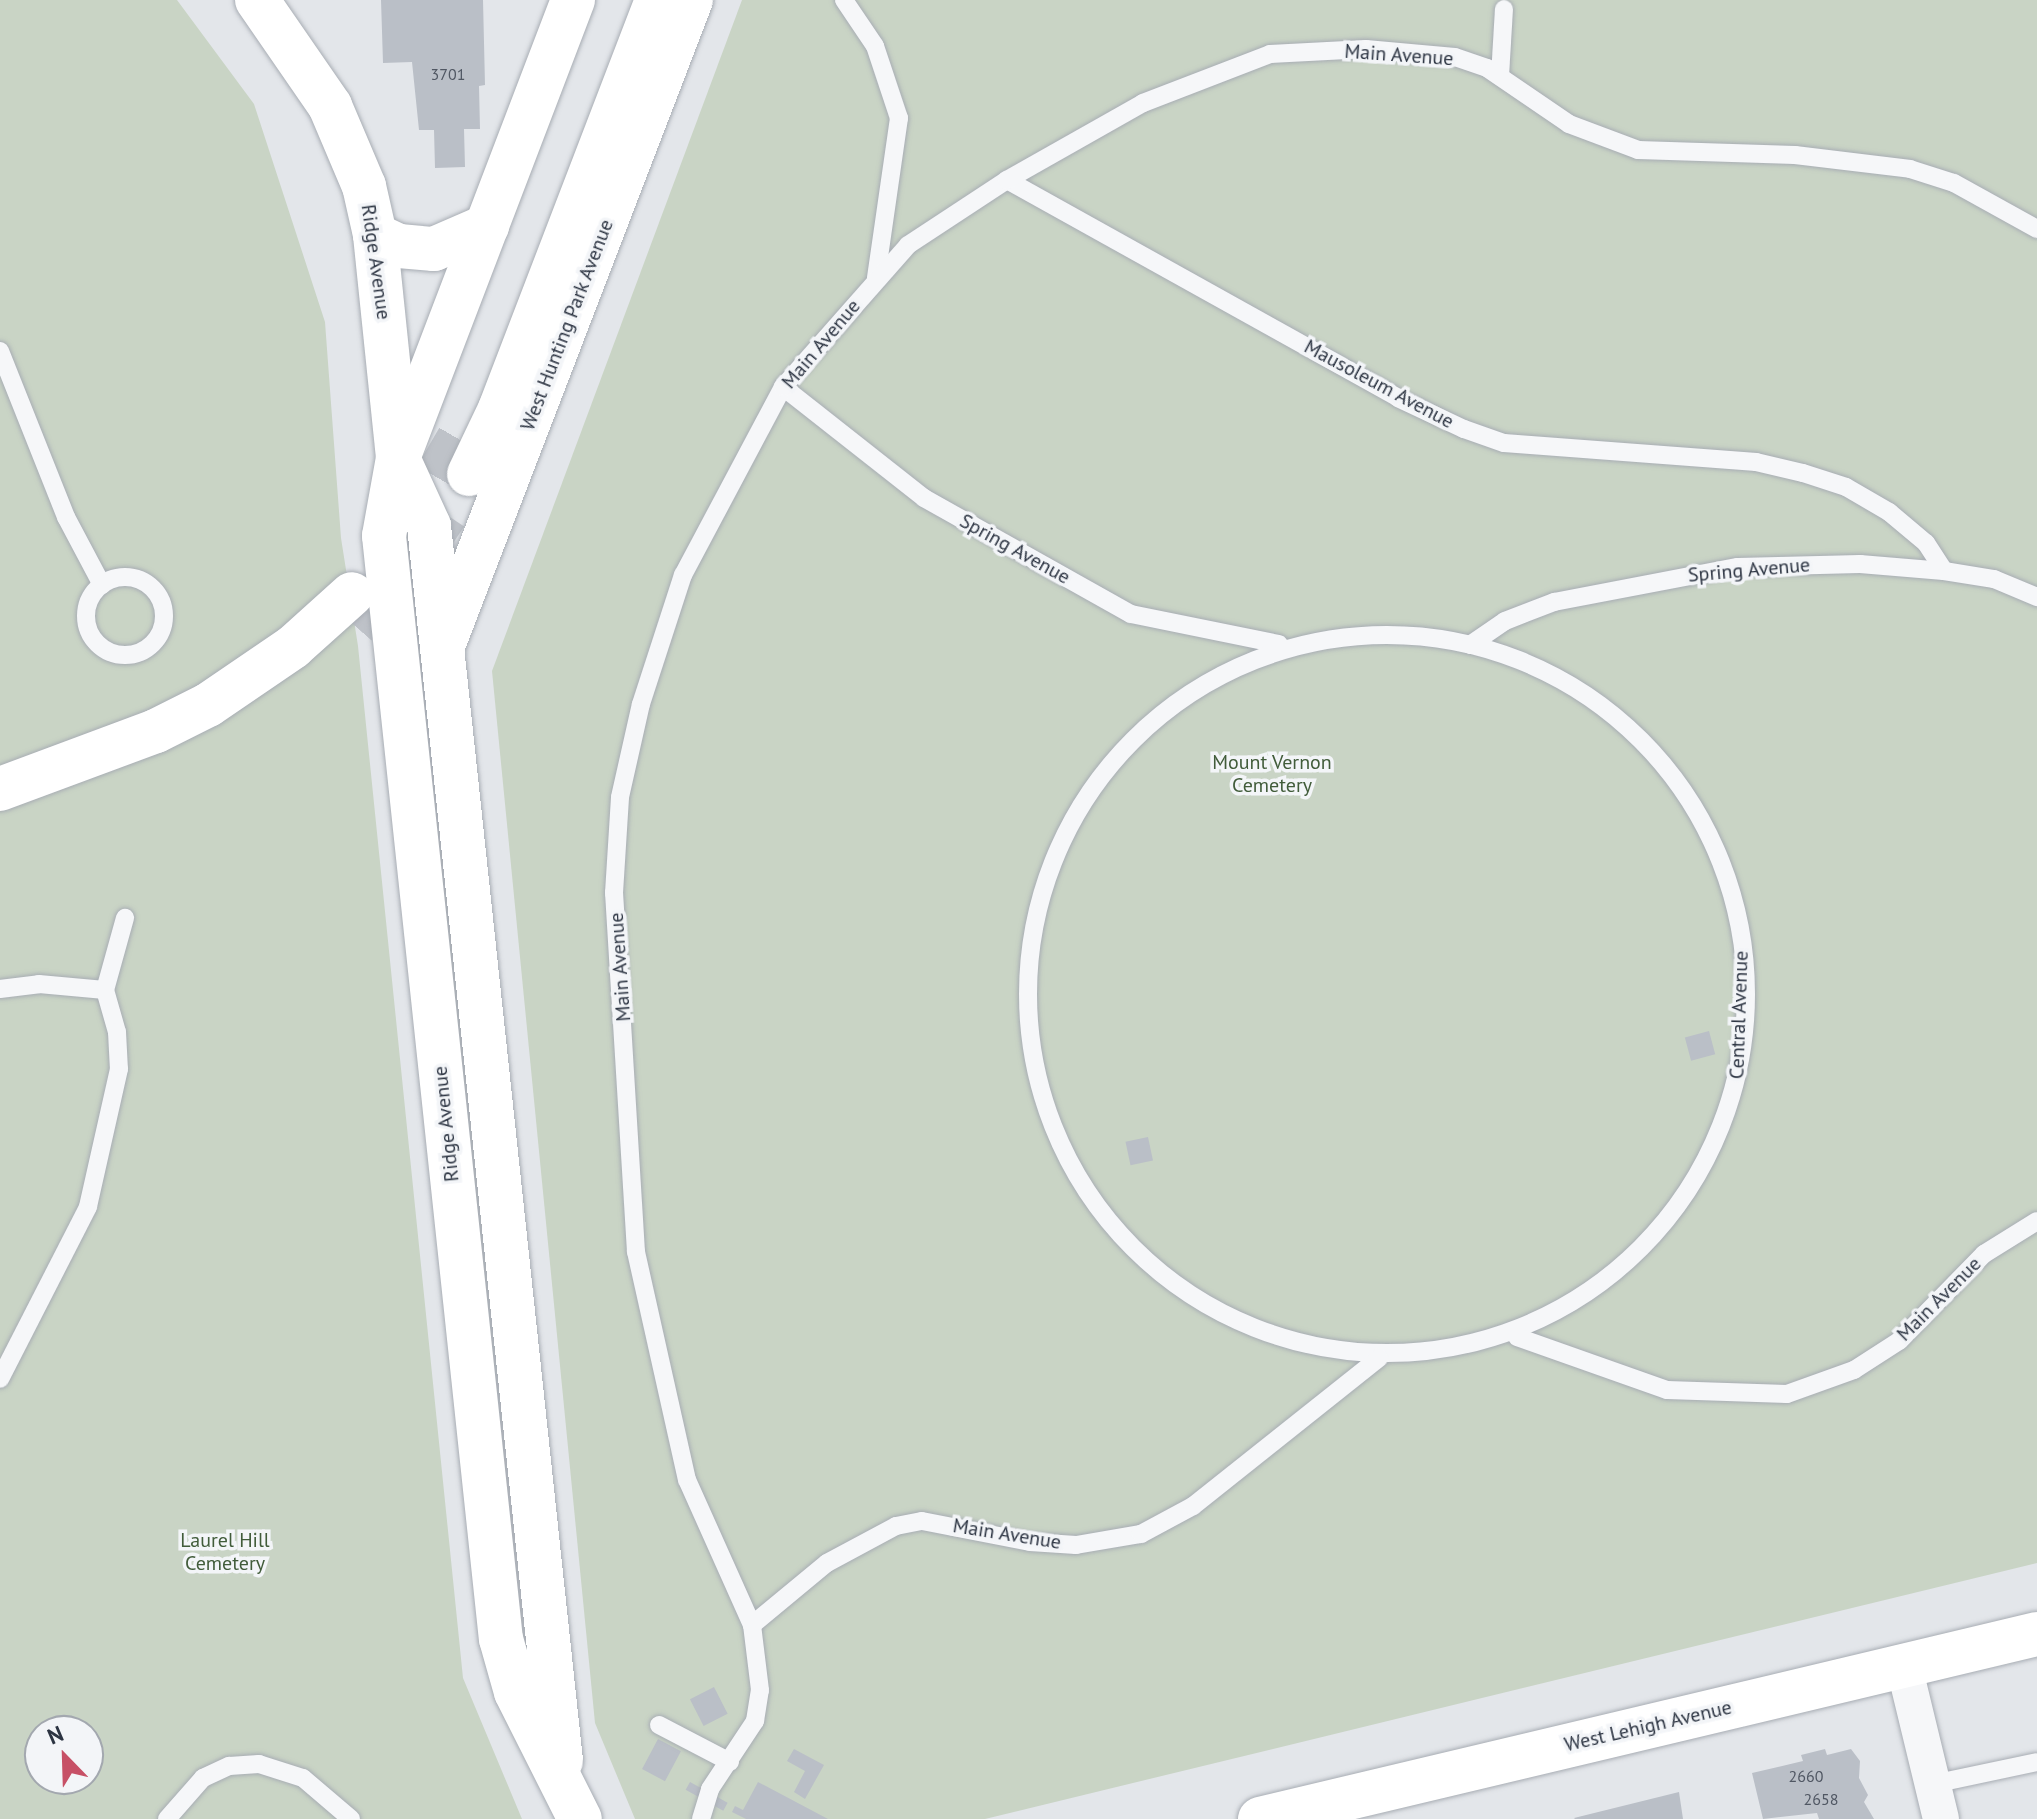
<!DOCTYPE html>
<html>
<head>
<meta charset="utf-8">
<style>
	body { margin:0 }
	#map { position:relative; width:2037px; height:1819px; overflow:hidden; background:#e3e6ea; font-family:"PT Sans",sans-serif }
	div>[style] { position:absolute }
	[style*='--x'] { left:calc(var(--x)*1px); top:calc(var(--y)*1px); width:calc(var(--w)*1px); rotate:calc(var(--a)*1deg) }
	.green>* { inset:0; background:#c9d4c5 }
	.building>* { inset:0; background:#babfc7; transform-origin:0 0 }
	.secondary-tunnel>* { height:44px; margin-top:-22px; transform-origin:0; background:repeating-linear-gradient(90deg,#bec2c8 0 44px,transparent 0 66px) }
	.roads { filter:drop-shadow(0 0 2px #a8adb4) drop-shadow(0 0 2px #a8adb4) }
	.service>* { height:18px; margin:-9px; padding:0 9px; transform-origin:9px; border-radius:9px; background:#f6f7f9 }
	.service>.ring { margin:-9px; padding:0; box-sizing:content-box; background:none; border:18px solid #f6f7f9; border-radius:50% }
	.minor>* { height:36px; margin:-18px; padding:0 18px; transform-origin:18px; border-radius:18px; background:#f6f7f9 }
	.secondary>* { height:44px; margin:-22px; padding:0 22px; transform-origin:22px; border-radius:22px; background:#fff }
	.primary>* { height:44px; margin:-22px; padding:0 22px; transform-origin:22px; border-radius:22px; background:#fff }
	span { translate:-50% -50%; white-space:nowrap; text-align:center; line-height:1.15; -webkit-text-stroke:7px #f3f5f8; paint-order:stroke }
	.number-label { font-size:16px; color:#505763 }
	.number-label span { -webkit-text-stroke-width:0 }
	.street-label { font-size:20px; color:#2c3442 }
	.park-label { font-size:20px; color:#415c3a }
	.north { position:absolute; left:24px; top:1715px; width:80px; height:80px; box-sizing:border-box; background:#f3f5f8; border:2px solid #a3a8af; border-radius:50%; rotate:337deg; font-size:22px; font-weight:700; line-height:32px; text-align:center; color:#2c3442 }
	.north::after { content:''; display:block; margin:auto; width:28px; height:36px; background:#c75066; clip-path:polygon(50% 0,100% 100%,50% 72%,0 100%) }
</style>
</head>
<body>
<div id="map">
	<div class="green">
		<div style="clip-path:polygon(evenodd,0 0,177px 0,254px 104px,325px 322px,341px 538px,358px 646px,463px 1678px,522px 1819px,0 1819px,0 0,40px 1731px,88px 1731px,88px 1779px,40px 1779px,40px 1731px)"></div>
		<div style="clip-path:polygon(742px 0,2037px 0,2037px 1563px,985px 1819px,635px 1819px,595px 1723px,492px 671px)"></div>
	</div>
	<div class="building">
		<div style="clip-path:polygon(381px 0,483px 0,485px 85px,479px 86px,480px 129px,464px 129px,465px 167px,435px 168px,434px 130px,419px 130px,412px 62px,383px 63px)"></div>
		<div style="left:1709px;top:1031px;width:24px;height:25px;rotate:75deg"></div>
		<div style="left:1148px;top:1137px;width:24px;height:23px;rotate:78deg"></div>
		<div style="left:714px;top:1687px;width:30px;height:27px;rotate:63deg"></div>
		<div style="left:658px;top:1739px;width:26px;height:34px;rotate:28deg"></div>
		<div style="clip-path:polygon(794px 1749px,824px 1765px,805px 1799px,794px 1792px,805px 1771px,787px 1761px)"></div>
		<div style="clip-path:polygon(1825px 1749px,1827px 1755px,1851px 1749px,1860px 1761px,1859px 1778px,1868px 1795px,1864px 1802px,1874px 1819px,1819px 1819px,1817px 1813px,1763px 1819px,1752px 1773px,1803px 1761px,1801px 1755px)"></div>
		<div style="left:690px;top:1782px;width:43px;height:9px;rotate:29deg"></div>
		<div style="clip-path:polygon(758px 1782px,828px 1819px,746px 1819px,732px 1812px,735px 1806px,743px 1810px)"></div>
		<div style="clip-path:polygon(1679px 1792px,1683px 1819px,1575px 1819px,1574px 1818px)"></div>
	</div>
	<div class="secondary-tunnel">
		<div style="--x:403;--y:534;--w:121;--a:-59.8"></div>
		<div style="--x:355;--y:626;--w:101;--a:-48.6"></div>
		<div style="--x:422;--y:550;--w:43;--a:-56.3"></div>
	</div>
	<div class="roads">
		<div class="service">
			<div style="--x:844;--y:0;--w:55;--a:56"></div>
			<div style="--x:875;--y:46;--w:76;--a:71.6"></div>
			<div style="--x:899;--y:118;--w:162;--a:98.2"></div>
			<div style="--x:1500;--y:76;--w:67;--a:-86.6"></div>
			<div style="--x:1007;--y:180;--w:448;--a:29.1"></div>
			<div style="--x:1398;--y:398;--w:73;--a:25.2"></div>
			<div style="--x:1464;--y:429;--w:42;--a:19.3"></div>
			<div style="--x:1504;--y:443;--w:253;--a:4.3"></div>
			<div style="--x:1756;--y:462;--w:48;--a:13.2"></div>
			<div style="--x:1803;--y:473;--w:45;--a:18"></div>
			<div style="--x:1846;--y:487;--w:50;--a:30.2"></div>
			<div style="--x:1889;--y:512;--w:48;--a:40"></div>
			<div style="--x:1926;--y:543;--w:33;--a:57"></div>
			<div style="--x:0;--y:351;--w:179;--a:68.3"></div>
			<div style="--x:66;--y:517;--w:77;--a:62.1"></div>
			<div style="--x:783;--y:387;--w:179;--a:38.2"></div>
			<div style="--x:924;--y:498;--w:237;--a:29.3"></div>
			<div style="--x:1131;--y:614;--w:151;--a:11.5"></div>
			<div class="ring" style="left:86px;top:577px;width:60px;height:60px"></div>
			<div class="ring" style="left:1028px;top:635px;width:700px;height:700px"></div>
			<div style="--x:1470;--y:645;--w:42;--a:-34.4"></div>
			<div style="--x:1505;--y:621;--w:53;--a:-21.2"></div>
			<div style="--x:1554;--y:602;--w:187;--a:-10.8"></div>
			<div style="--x:1738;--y:567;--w:122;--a:-1.4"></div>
			<div style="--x:1860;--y:564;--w:84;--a:4.8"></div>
			<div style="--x:1944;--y:571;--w:51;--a:9.1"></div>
			<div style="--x:1994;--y:579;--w:47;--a:22.7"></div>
			<div style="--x:0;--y:989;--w:39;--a:-7"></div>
			<div style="--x:39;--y:984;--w:66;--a:5.2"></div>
			<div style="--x:105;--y:990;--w:44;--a:74.1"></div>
			<div style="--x:117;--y:1032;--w:37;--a:87"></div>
			<div style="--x:119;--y:1069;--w:141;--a:102.7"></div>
			<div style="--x:88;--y:1207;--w:193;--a:117.1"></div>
			<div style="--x:105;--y:990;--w:75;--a:-74.5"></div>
			<div style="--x:1517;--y:1337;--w:159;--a:19.5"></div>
			<div style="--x:1667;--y:1390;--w:120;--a:1.9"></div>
			<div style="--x:1787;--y:1394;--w:71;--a:-19.7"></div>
			<div style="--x:1854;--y:1370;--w:54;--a:-32.8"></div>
			<div style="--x:1899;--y:1341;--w:122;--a:-45.7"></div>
			<div style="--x:1984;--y:1254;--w:62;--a:-31.9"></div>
			<div style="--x:752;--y:1625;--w:97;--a:-39.6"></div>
			<div style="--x:827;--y:1563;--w:78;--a:-28.2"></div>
			<div style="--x:896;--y:1526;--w:26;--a:-11"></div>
			<div style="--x:922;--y:1521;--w:110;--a:11"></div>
			<div style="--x:1030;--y:1542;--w:46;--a:3.7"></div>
			<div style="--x:1076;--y:1545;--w:66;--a:-9.6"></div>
			<div style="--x:1141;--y:1534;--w:59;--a:-28.3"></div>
			<div style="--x:1193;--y:1506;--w:238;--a:-38.5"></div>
			<div style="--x:659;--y:1725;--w:80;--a:27.5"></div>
			<div style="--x:1933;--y:1784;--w:106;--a:-11.9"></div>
			<div style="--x:167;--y:1819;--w:55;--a:-48.7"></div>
			<div style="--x:203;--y:1778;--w:29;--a:-25"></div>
			<div style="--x:229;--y:1766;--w:30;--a:-4"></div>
			<div style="--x:259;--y:1764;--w:46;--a:17.7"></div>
			<div style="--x:303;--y:1778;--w:63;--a:40.5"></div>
			<div style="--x:701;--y:1819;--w:31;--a:-73"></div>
			<div style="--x:710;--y:1789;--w:82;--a:-56.5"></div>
			<div style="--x:755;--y:1721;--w:31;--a:-81"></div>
			<div style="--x:760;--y:1690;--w:65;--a:-97"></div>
			<div style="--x:752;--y:1625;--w:159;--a:-114.1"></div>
			<div style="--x:687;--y:1480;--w:234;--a:-102.6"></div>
			<div style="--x:636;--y:1252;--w:360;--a:-93.5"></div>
			<div style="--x:614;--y:893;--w:96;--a:-86.4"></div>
			<div style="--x:620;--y:797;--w:95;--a:-77.3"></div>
			<div style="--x:641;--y:704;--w:136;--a:-72"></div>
			<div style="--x:683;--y:575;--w:213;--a:-62"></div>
			<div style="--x:783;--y:387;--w:189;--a:-48.6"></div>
			<div style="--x:908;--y:245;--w:118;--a:-33.3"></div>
			<div style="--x:1007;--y:180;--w:156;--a:-29.5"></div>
			<div style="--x:1143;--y:103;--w:136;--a:-21.1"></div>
			<div style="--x:1270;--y:54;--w:96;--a:-3"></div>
			<div style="--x:1366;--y:49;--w:89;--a:5.1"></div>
			<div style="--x:1455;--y:57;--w:34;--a:19"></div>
			<div style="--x:1487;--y:68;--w:99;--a:34.3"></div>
			<div style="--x:1569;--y:124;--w:74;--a:20.6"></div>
			<div style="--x:1638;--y:150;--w:157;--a:1.8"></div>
			<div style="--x:1795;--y:155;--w:116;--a:6.9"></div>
			<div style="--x:1910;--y:169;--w:46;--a:17.7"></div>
			<div style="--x:1954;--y:183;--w:95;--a:29"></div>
		</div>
		<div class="minor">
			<div style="--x:1904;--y:1666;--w:157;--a:76.4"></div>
		</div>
		<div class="secondary">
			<div style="--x:257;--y:0;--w:129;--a:55.4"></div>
			<div style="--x:330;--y:106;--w:87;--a:67"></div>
			<div style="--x:364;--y:186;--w:50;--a:77.3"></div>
			<div style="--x:375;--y:235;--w:224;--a:84.1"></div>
			<div style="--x:469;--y:474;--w:72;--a:-64.5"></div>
			<div style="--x:500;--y:409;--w:438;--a:-69"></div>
			<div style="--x:0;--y:789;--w:166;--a:-20.4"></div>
			<div style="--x:156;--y:731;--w:58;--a:-26.6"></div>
			<div style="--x:208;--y:705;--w:103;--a:-34.3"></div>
			<div style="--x:293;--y:647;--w:79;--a:-41.9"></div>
		</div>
		<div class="primary">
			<div style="--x:573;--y:0;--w:490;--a:110.9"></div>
			<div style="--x:398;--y:458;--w:79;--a:100.2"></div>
			<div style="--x:384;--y:536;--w:1109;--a:83.95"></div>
			<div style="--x:501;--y:1639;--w:55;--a:74.2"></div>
			<div style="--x:516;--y:1692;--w:142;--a:63.3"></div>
			<div style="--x:375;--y:235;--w:26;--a:25"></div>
			<div style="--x:399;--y:246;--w:35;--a:5"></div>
			<div style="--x:434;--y:249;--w:58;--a:-23.5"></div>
			<div style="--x:398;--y:458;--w:75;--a:65.5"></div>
			<div style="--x:429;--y:526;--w:1242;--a:83.9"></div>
			<div style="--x:444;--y:643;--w:689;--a:-68.99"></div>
			<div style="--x:1260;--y:1819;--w:799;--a:-13.39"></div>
		</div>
	</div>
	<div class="number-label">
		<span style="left:448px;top:74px">3701</span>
		<span style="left:1806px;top:1776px">2660</span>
		<span style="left:1821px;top:1799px">2658</span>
	</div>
	<div class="street-label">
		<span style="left:1399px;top:55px;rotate:4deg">Main Avenue</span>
		<span style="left:376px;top:262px;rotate:82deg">Ridge Avenue</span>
		<span style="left:567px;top:325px;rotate:-69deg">West Hunting Park Avenue</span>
		<span style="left:821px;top:344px;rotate:-50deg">Main Avenue</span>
		<span style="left:1379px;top:384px;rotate:28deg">Mausoleum Avenue</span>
		<span style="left:1015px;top:549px;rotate:29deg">Spring Avenue</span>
		<span style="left:1749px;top:570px;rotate:-5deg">Spring Avenue</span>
		<span style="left:620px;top:967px;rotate:-94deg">Main Avenue</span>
		<span style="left:1739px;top:1015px;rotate:-88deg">Central Avenue</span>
		<span style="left:446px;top:1124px;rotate:-96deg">Ridge Avenue</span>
		<span style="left:1939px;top:1299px;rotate:-45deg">Main Avenue</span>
		<span style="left:1007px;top:1534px;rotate:9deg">Main Avenue</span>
		<span style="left:1648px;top:1726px;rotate:-13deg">West Lehigh Avenue</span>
	</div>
	<div class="park-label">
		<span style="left:1272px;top:774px">Mount Vernon<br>Cemetery</span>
		<span style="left:225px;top:1552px">Laurel Hill<br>Cemetery</span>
	</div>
	<div class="north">N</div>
</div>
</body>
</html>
